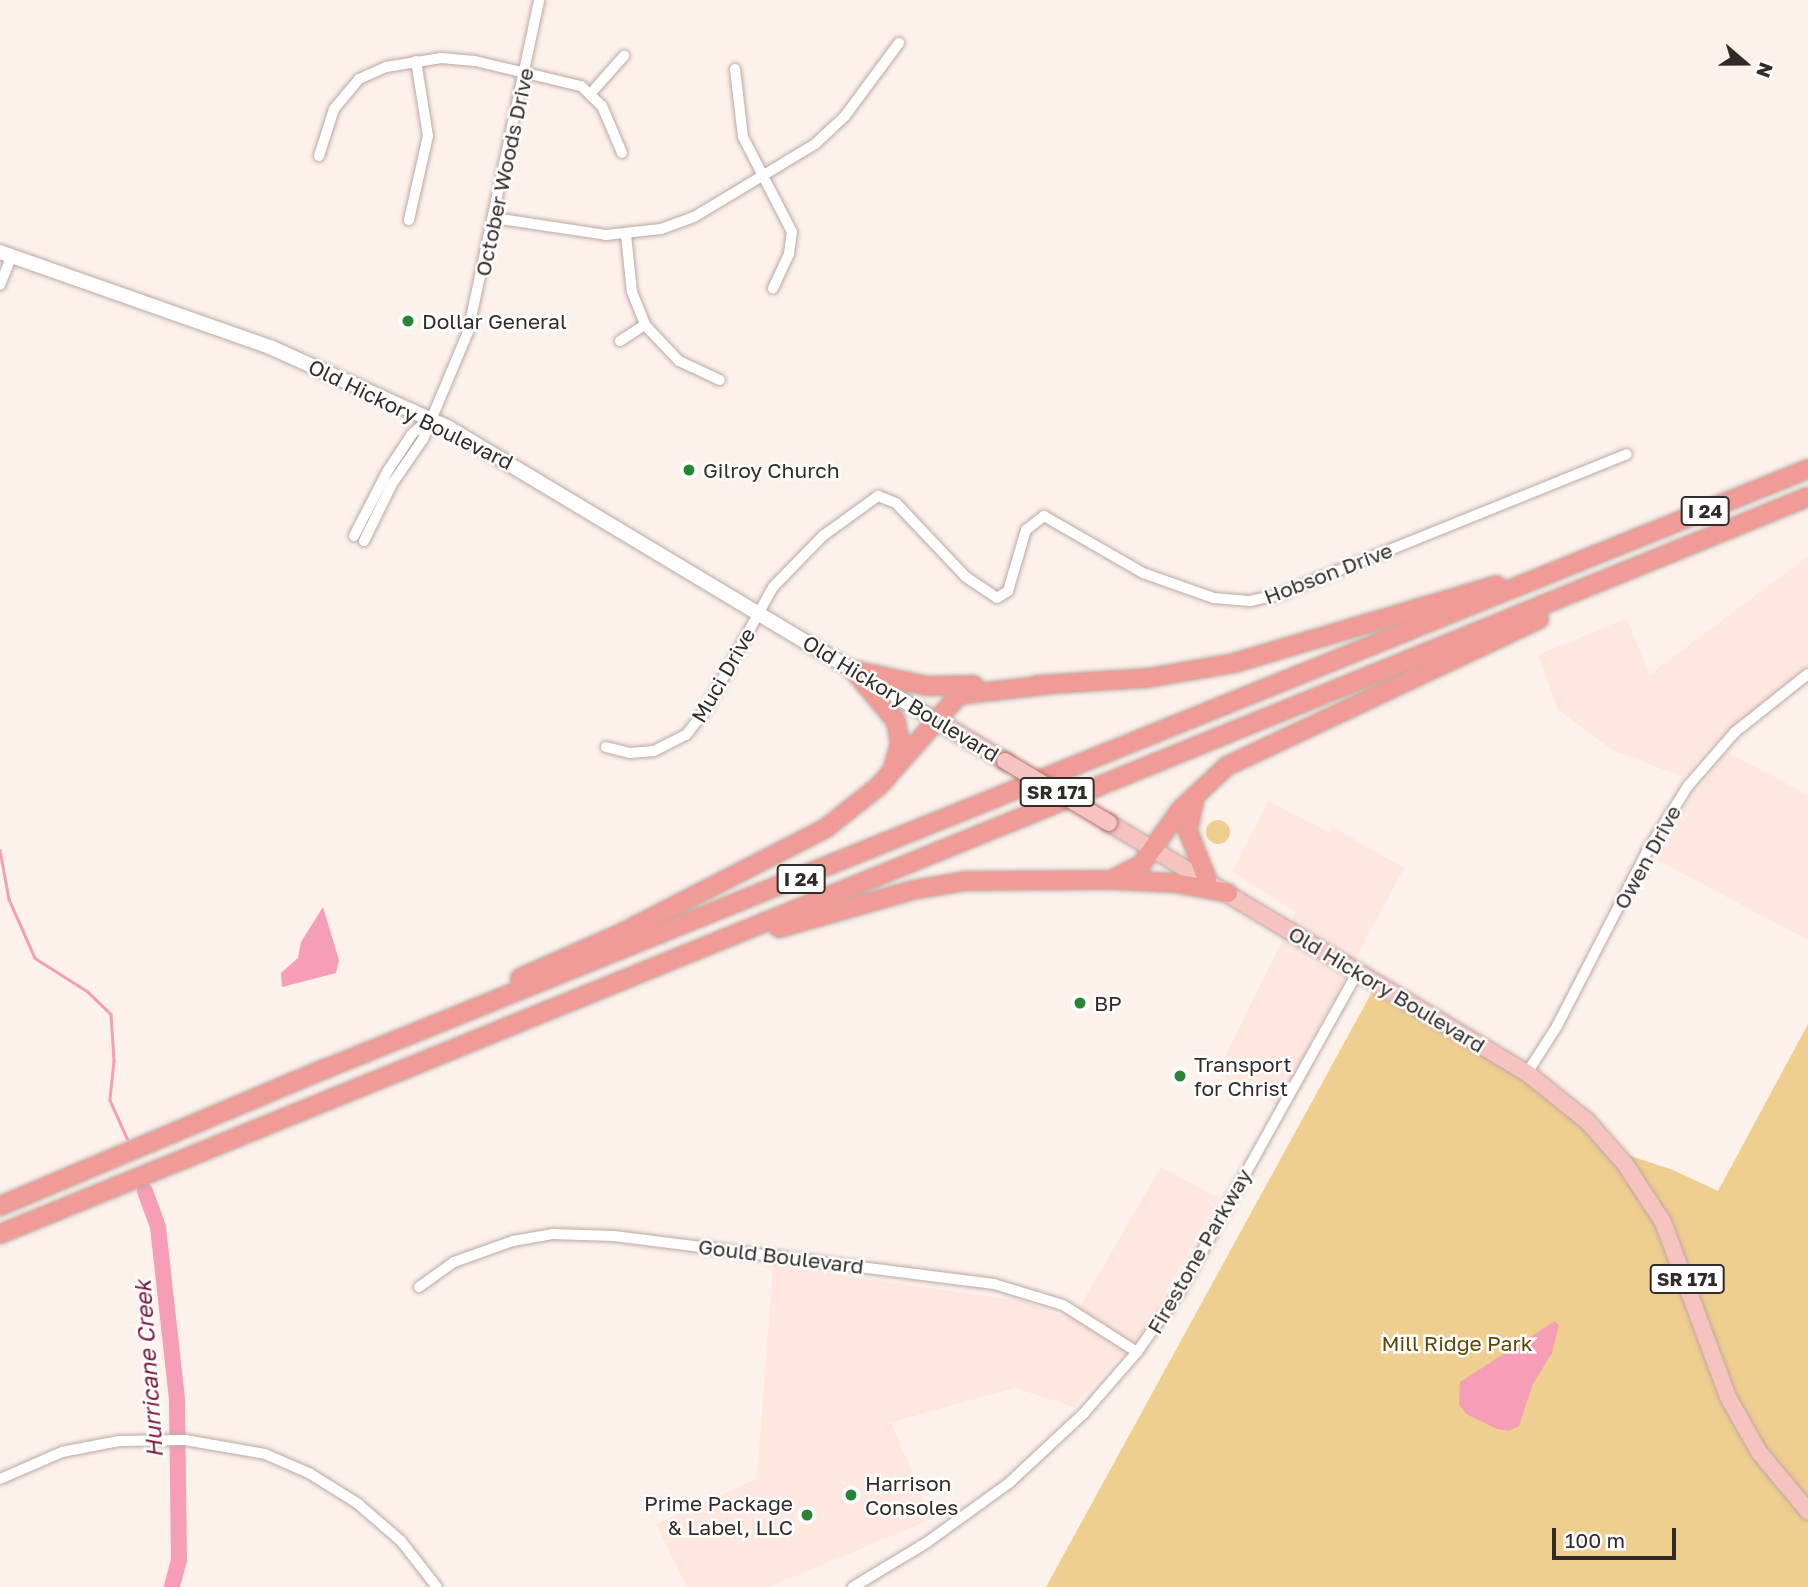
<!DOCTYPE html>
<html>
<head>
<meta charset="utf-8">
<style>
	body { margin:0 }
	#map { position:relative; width:1808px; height:1587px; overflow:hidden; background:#fdf1ec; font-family:"Golos Text",sans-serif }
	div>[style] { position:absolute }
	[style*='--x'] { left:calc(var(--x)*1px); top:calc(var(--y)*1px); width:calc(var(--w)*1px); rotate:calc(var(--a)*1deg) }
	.built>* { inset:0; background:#fde7de }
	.green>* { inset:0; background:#efcf8f }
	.round { border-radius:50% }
	.water>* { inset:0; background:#f59eb6 }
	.stream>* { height:2.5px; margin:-1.25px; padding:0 1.25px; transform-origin:1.25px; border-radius:1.25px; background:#f59eb6 }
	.river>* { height:16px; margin:-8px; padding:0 8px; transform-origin:8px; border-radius:8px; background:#f59eb6 }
	.roads { filter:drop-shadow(0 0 2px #bca9a2) drop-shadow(0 0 2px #bca9a2) }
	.street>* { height:10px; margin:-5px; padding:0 5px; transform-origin:5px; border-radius:5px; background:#fff }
	.secondary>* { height:14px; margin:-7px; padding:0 7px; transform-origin:7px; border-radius:7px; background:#fff }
	.primary>* { height:16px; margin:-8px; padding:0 8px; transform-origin:8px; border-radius:8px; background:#f7c3c1 }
	.highway>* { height:18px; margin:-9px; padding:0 9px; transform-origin:9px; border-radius:9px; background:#f19b97 }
	.bridges { filter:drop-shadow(0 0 2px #ae7470) drop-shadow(0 0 2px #ae7470) }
	.primary-bridge>* { height:16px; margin:-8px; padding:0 8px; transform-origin:8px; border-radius:8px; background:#f7c3c1 }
	.dots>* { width:19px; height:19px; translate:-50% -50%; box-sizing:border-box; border:4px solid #fff; border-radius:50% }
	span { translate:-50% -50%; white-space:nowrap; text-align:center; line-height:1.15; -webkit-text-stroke:5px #fff; paint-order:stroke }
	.shield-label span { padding:2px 5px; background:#fff; border:2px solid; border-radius:5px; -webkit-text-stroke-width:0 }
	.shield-label { font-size:19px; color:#332b29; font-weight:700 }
	.street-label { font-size:21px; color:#332b29 }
	.poi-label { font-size:21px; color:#332b29 }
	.left { translate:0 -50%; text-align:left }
	.right { translate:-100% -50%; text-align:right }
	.park-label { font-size:21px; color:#5f4603 }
	.water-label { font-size:23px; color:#7c1840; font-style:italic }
	.north { position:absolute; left:1710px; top:28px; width:70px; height:70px; -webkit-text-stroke:5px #fff; paint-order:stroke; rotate:110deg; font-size:19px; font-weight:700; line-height:28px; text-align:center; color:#332b29 }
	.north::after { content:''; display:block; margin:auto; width:24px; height:32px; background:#332b29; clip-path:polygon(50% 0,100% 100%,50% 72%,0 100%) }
	.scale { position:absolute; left:1552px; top:1528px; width:124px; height:32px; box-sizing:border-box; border:4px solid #332b29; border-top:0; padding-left:9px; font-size:21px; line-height:24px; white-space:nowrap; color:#332b29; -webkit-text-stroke:5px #fff; paint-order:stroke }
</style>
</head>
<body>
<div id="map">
	<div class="built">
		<div style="clip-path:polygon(1808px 556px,1808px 666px,1708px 749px,1684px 777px,1614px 751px,1558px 710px,1538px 655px,1627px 618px,1649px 675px)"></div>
		<div style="clip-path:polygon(1727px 752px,1808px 795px,1808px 940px,1657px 860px,1690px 800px)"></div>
		<div style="clip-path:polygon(1268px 801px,1330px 832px,1333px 827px,1404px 868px,1277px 1105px,1217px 1073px,1296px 912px,1232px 872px)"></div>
		<div style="clip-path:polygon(1161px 1167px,1219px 1198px,1145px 1329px,1074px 1407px,1015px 1388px,891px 1422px,932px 1519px,769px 1587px,687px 1587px,656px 1524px,757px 1479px,773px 1266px,1022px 1301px,1072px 1320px)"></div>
	</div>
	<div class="green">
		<div class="round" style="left:1206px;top:820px;width:24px;height:24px"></div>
		<div style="clip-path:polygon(1372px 992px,1552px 1096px,1606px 1148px,1673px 1170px,1718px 1191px,1808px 1024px,1808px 1587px,1046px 1587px)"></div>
	</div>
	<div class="water">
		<div style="clip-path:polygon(323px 907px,339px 960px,336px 973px,282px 987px,281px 973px,298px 958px,301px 942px)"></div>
		<div style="clip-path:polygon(1555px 1321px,1559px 1326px,1552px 1353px,1533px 1384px,1519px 1426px,1509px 1431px,1497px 1429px,1466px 1414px,1459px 1404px,1460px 1382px)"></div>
	</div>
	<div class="stream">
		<div style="--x:0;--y:850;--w:50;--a:79.6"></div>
		<div style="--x:9;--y:899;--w:64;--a:66.2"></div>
		<div style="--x:35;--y:958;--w:62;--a:32.4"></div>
		<div style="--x:87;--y:991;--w:33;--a:44"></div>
		<div style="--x:111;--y:1014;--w:47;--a:86.3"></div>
		<div style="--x:114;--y:1061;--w:39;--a:96"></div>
		<div style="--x:110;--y:1100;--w:42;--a:65.9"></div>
	</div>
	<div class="river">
		<div style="--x:145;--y:1191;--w:38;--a:70"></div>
		<div style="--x:158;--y:1227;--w:173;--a:83.7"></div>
		<div style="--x:177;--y:1399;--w:161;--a:89.3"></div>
		<div style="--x:179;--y:1560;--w:28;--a:105"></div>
	</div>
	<div class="roads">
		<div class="street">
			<div style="--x:735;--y:69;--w:68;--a:83.3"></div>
			<div style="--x:743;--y:137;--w:107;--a:62.7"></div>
			<div style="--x:792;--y:232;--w:22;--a:98"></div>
			<div style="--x:789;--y:254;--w:38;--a:115"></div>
			<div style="--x:591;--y:93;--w:50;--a:-48.3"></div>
			<div style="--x:319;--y:156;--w:49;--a:-72.3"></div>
			<div style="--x:334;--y:109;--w:39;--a:-50"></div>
			<div style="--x:359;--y:79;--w:30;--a:-24"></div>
			<div style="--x:386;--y:67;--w:56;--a:-9.3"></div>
			<div style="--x:441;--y:58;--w:34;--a:5"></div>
			<div style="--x:475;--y:61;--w:109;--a:13.3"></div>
			<div style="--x:581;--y:86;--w:29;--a:44"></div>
			<div style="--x:602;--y:106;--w:51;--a:66.9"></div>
			<div style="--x:494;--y:218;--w:113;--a:8.6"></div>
			<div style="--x:606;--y:235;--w:55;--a:-6.2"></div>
			<div style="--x:661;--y:229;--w:35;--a:-20"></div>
			<div style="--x:694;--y:217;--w:141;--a:-31.1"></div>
			<div style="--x:815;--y:144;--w:41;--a:-43"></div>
			<div style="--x:845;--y:116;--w:91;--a:-53.5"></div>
			<div style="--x:409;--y:220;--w:86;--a:-77.3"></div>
			<div style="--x:428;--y:136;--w:76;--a:-99.1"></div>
			<div style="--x:626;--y:235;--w:57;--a:84"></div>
			<div style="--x:632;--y:292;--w:35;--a:68"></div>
			<div style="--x:645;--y:325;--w:50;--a:46.6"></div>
			<div style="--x:679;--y:361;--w:45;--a:24.9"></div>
			<div style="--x:0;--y:285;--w:31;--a:-68"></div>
			<div style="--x:620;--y:341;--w:30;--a:-33"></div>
			<div style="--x:354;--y:536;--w:72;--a:-62.7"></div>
			<div style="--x:387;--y:472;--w:45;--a:-56.7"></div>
			<div style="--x:412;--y:434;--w:23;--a:-41"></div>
			<div style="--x:364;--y:541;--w:64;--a:-63.8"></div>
			<div style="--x:392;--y:484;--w:55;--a:-55.4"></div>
			<div style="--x:423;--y:439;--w:116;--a:-67.2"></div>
			<div style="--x:468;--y:332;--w:340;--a:-77.9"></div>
			<div style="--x:606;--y:747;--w:25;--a:14"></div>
			<div style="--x:630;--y:753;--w:24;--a:-5"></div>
			<div style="--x:654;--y:751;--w:36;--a:-27"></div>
			<div style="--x:686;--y:735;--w:33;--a:-52"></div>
			<div style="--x:706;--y:709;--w:139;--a:-61.2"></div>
			<div style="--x:773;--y:587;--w:73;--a:-45.6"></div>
			<div style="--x:824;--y:535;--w:67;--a:-35.8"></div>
			<div style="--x:878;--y:496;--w:19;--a:21"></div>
			<div style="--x:896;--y:503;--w:102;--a:46.6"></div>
			<div style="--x:966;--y:577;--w:37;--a:34"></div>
			<div style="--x:997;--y:598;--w:13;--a:-32"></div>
			<div style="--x:1008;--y:591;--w:64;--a:-73.6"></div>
			<div style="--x:1026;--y:530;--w:23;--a:-38"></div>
			<div style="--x:1044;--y:516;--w:114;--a:29.9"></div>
			<div style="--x:1143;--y:573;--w:75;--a:19.4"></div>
			<div style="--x:1214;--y:598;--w:36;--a:5"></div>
			<div style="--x:1250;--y:601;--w:29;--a:-12"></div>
			<div style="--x:1278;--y:595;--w:376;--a:-22"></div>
			<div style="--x:1527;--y:1073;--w:56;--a:-57.4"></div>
			<div style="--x:1557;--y:1026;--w:198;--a:-62.7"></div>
			<div style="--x:1648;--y:850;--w:75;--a:-58"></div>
			<div style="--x:1688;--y:786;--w:72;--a:-49"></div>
			<div style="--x:1735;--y:732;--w:93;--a:-38.5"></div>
			<div style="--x:419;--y:1287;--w:43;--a:-35.5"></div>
			<div style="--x:454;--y:1262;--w:63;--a:-19.6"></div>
			<div style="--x:513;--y:1241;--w:40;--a:-10"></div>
			<div style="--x:552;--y:1234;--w:62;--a:1.8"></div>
			<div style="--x:614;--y:1236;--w:383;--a:7.2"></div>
			<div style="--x:994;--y:1284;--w:72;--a:16.9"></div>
			<div style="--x:1063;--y:1305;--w:88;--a:32.4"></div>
			<div style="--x:0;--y:1479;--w:68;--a:-23.5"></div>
			<div style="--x:62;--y:1452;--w:58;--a:-10.9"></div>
			<div style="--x:119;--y:1441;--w:66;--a:-0.9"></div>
			<div style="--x:185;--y:1440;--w:81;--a:9.9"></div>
			<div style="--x:265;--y:1454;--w:48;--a:23.4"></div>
			<div style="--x:309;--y:1473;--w:57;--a:32"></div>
			<div style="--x:357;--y:1503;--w:58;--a:40.8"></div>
			<div style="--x:401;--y:1541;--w:58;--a:52"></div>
			<div style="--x:853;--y:1587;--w:85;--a:-31.1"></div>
			<div style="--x:926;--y:1543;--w:102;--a:-35.9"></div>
			<div style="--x:1009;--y:1483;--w:103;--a:-43"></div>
			<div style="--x:1084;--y:1413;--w:81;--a:-49"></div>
			<div style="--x:1137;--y:1352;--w:72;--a:-54.6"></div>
			<div style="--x:1179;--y:1293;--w:368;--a:-60.9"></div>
		</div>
		<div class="secondary">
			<div style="--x:0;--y:252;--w:286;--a:19.4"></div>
			<div style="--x:270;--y:347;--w:196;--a:24.3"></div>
			<div style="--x:449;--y:428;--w:571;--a:30.96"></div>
		</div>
		<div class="primary">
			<div style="--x:939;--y:722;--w:77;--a:30.6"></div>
			<div style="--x:1109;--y:823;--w:487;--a:30.9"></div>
			<div style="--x:1527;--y:1073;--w:77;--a:38.7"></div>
			<div style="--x:1587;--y:1121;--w:57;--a:48.5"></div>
			<div style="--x:1625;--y:1164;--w:69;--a:56.8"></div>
			<div style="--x:1663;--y:1222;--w:187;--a:69.6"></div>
			<div style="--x:1728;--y:1397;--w:63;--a:60.6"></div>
			<div style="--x:1759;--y:1452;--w:77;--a:50.3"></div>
		</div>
		<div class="highway">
			<div style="--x:853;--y:670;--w:76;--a:12.2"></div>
			<div style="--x:927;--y:686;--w:47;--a:-1.2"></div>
			<div style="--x:856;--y:673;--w:62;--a:50.2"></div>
			<div style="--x:896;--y:721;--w:23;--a:80"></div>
			<div style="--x:900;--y:744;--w:25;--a:106"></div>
			<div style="--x:1037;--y:685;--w:111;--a:-3.6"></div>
			<div style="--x:1148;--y:678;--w:87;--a:-9.9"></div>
			<div style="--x:1234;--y:663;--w:274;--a:-16.5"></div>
			<div style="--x:1195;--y:797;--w:35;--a:102"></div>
			<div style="--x:1188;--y:831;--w:52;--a:68.4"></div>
			<div style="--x:1111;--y:880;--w:34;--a:-27"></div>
			<div style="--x:1141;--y:865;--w:69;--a:-54.5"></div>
			<div style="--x:1181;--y:809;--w:63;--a:-43.1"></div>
			<div style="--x:1227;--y:766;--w:345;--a:-25.2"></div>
			<div style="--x:779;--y:928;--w:139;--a:-15.8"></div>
			<div style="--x:913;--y:890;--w:54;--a:-9.6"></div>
			<div style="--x:966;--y:881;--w:145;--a:-0.4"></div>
			<div style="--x:1111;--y:880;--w:64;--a:2.7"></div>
			<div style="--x:1175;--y:883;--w:54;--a:10.7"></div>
			<div style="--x:520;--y:978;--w:111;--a:-23.8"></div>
			<div style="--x:622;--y:933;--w:229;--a:-27.2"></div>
			<div style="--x:826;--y:828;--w:68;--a:-38.4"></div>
			<div style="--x:879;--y:786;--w:121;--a:-48.7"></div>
			<div style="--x:959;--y:695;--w:89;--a:-6.5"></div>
			<div style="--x:0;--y:1206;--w:353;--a:-22.9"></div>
			<div style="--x:325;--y:1069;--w:1600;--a:-22.03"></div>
			<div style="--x:0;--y:1234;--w:1952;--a:-22.18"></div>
		</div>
	</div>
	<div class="bridges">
		<div class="primary-bridge">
			<div style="--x:1005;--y:761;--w:121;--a:30.8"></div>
		</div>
	</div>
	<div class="dots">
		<div style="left:408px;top:321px;background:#288537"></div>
		<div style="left:689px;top:470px;background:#288537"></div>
		<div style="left:1080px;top:1003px;background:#288537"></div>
		<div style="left:1180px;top:1076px;background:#288537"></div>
		<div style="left:851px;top:1495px;background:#288537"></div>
		<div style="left:807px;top:1515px;background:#288537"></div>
	</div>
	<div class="shield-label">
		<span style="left:1705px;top:511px">I 24</span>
		<span style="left:1057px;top:792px">SR 171</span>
		<span style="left:801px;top:879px">I 24</span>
		<span style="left:1687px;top:1279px">SR 171</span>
	</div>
	<div class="street-label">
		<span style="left:504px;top:172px;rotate:-78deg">October Woods Drive</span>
		<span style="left:411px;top:414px;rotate:26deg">Old Hickory Boulevard</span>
		<span style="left:1328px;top:573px;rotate:-21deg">Hobson Drive</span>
		<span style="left:723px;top:675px;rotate:-60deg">Muci Drive</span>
		<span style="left:901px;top:698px;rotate:31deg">Old Hickory Boulevard</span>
		<span style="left:1647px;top:857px;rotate:-61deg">Owen Drive</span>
		<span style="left:1387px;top:989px;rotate:31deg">Old Hickory Boulevard</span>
		<span style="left:1199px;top:1251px;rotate:-60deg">Firestone Parkway</span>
		<span style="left:781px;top:1256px;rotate:7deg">Gould Boulevard</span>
	</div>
	<div class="poi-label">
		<span class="left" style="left:422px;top:321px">Dollar General</span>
		<span class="left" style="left:703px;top:470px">Gilroy Church</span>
		<span class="left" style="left:1094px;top:1003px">BP</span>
		<span class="left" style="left:1194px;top:1076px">Transport<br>for Christ</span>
		<span class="left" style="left:865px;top:1495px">Harrison<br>Consoles</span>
		<span class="right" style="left:793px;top:1515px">Prime Package<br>&amp; Label, LLC</span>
	</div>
	<div class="park-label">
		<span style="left:1457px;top:1343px">Mill Ridge Park</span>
	</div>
	<div class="water-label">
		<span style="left:148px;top:1369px;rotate:-94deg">Hurricane Creek</span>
	</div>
	<div class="north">N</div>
	<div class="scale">100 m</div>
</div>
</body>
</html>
